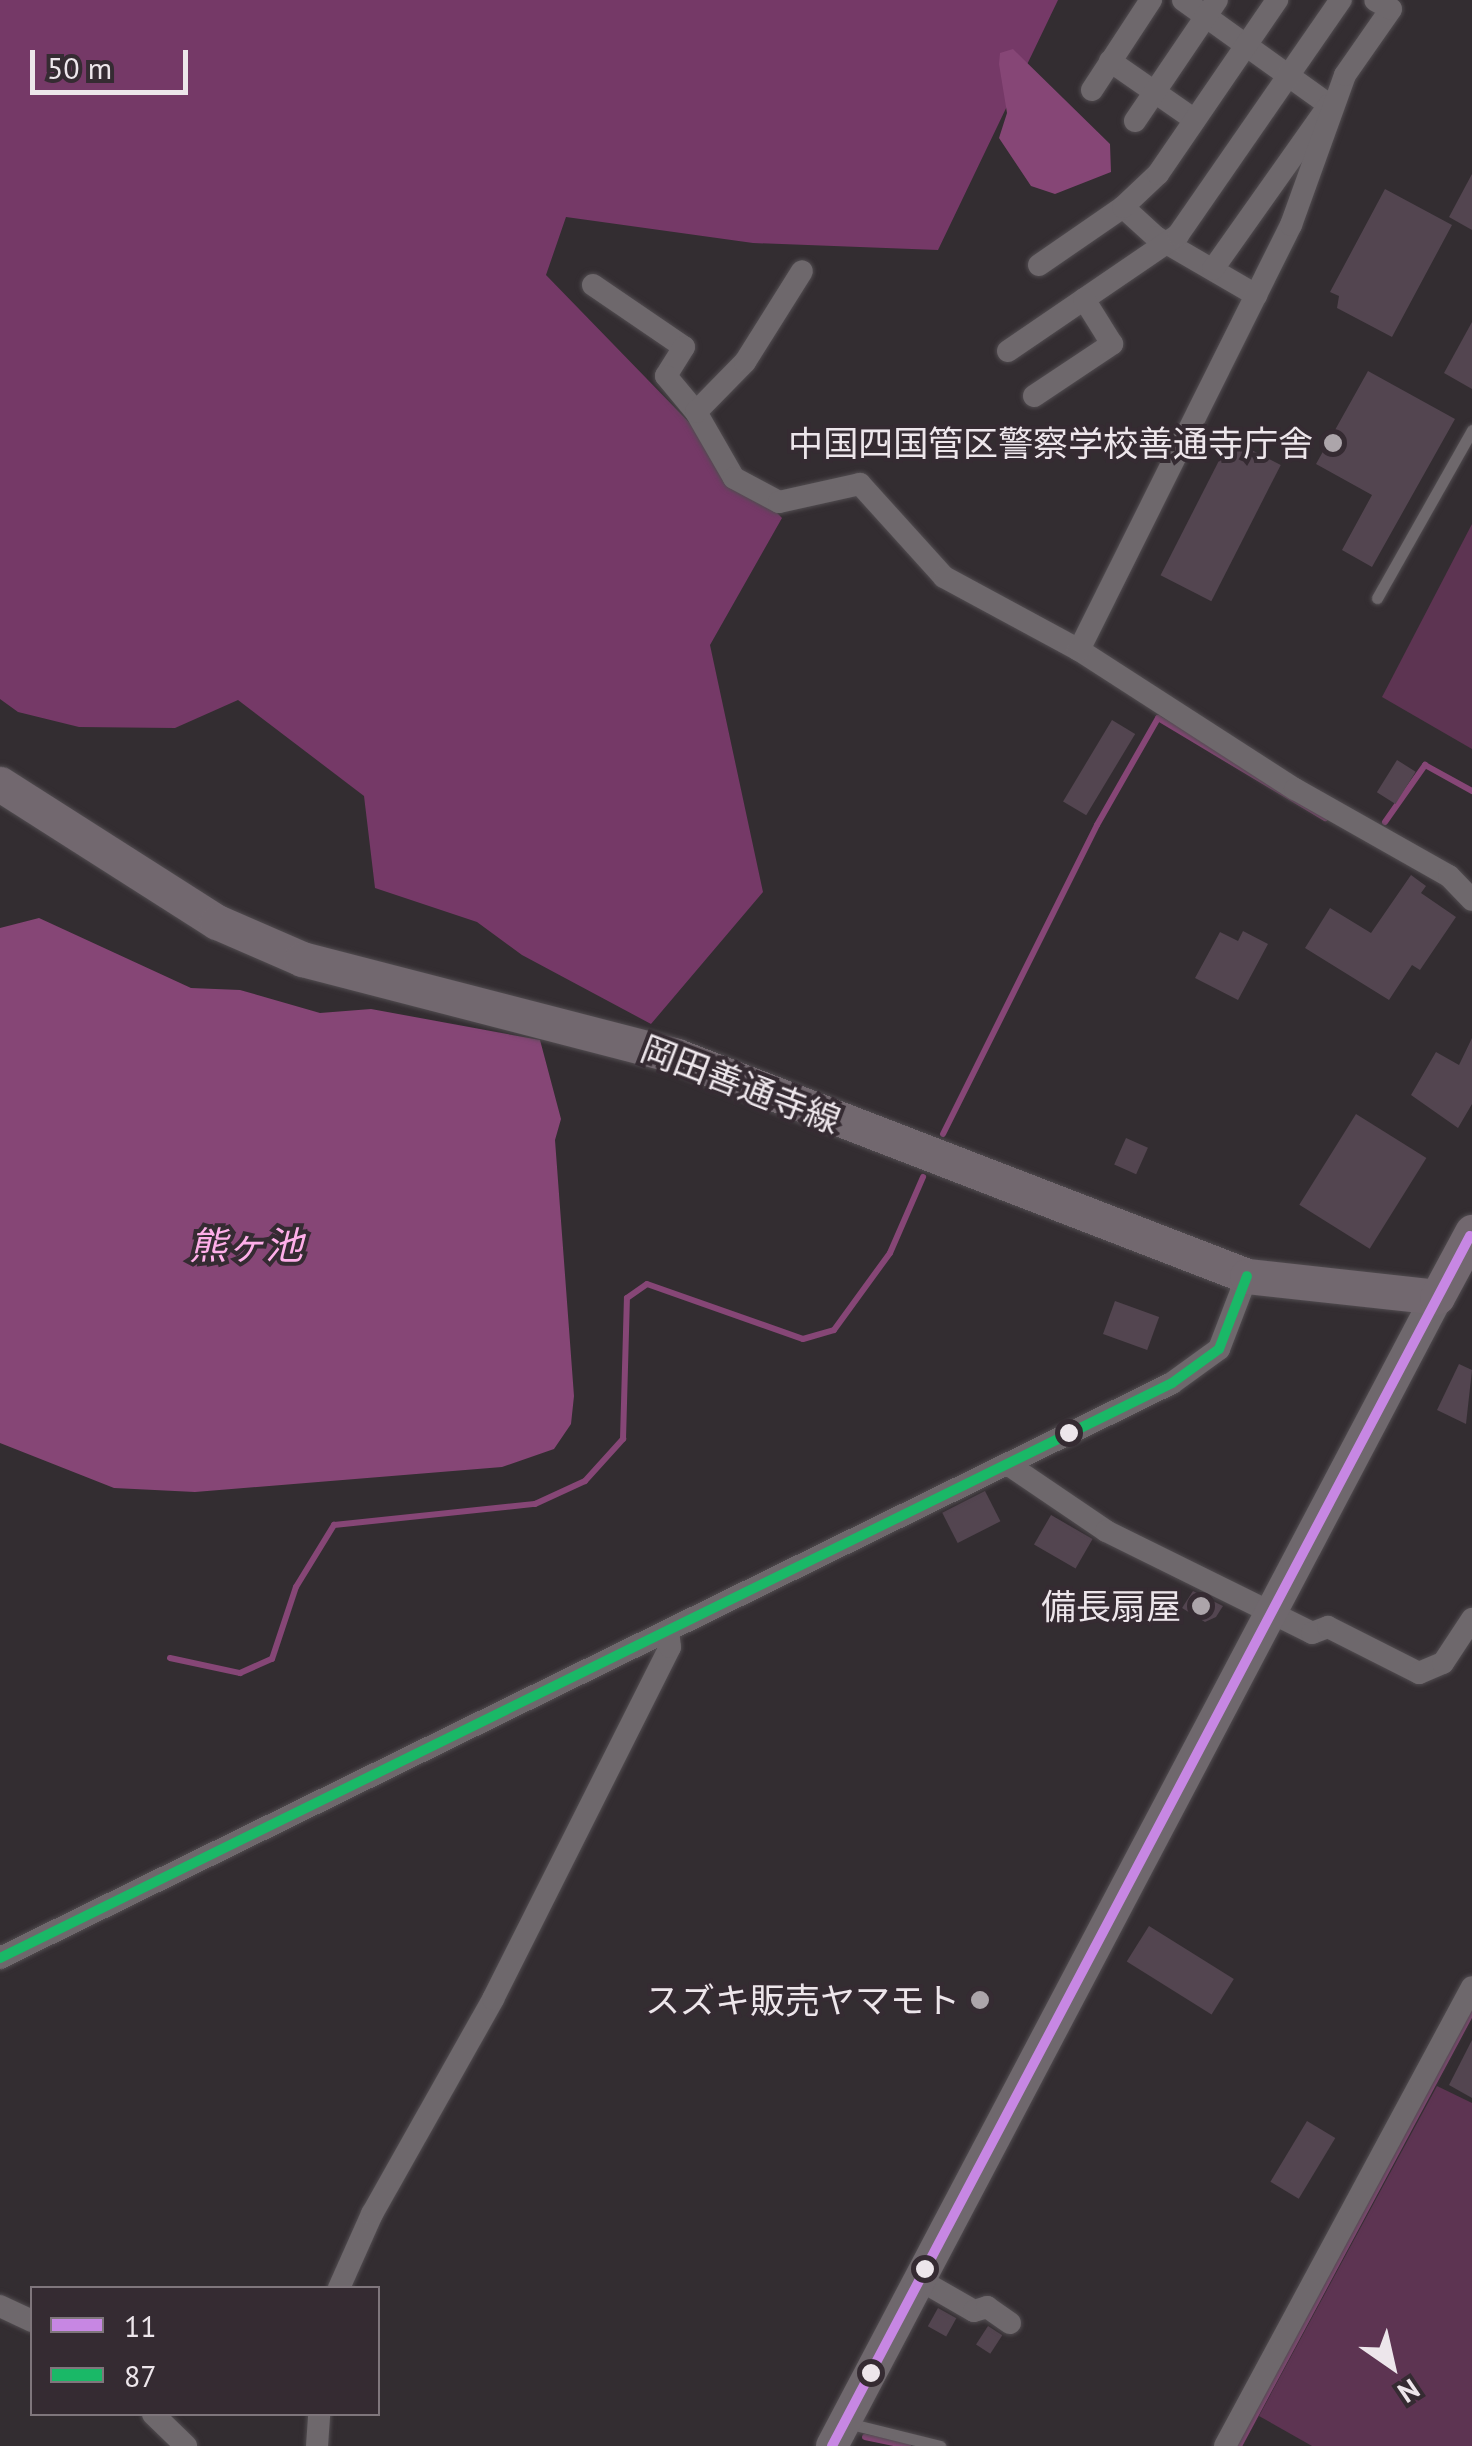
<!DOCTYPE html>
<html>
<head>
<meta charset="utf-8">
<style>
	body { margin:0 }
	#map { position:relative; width:1472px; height:2446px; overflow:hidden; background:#332d31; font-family:"PT Sans","Noto Sans JP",sans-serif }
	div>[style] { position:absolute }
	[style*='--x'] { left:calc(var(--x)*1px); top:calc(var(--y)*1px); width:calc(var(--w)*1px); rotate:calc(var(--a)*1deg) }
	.green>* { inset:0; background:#5d3452 }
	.forest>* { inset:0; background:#753967 }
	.water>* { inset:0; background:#864676 }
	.stream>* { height:6px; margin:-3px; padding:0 3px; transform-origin:3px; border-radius:3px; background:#864676 }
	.building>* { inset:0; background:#534550; transform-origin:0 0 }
	.roads { filter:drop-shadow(0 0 2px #514c50) drop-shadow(0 0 2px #514c50) }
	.lane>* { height:11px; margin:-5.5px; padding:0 5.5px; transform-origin:5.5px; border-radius:5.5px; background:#6e686c }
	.street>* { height:22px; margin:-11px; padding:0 11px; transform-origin:11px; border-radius:11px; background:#6e686c }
	.secondary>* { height:32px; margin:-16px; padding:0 16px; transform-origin:16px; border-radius:16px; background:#6f686d }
	.primary>* { height:35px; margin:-17.5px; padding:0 17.5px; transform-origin:17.5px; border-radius:17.5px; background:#72686f }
	.bus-1>* { height:10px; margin:-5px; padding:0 5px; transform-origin:5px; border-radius:5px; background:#c787e3 }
	.bus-2>* { height:10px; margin:-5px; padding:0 5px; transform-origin:5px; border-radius:5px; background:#1ab867 }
	.dots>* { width:28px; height:28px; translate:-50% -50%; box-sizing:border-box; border:5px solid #352b32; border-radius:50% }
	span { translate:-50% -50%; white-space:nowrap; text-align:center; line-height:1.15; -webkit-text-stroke:8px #352b32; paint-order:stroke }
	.poi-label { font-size:35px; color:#ede6eb }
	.right { translate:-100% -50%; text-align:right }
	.street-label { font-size:35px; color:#ede6eb }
	.water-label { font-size:38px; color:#feafe9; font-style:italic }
	.legend { position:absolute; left:30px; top:2286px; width:350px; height:130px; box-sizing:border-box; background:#352b32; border:2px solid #7f767c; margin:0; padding:12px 18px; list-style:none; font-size:30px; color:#ede6eb }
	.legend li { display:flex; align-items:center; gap:20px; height:50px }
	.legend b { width:50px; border:2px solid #7f767c }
	.north { position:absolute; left:1342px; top:2316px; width:100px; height:100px; -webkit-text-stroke:8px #352b32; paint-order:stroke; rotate:146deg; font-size:28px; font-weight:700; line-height:40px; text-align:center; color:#ede6eb }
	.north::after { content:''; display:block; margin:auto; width:35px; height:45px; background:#ede6eb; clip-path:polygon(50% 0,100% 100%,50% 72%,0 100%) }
	.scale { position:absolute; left:30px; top:50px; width:158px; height:45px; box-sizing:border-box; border:5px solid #ede6eb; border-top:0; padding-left:12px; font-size:30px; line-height:35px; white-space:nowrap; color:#ede6eb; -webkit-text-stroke:8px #352b32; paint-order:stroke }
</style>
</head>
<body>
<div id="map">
	<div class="green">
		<div style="clip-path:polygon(1472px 524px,1472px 749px,1382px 697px)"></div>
		<div style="clip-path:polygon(1437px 2086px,1472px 2103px,1472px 2446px,1312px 2446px,1259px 2416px)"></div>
	</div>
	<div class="forest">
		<div style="clip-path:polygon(0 0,1058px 0,938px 250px,753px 243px,566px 217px,546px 275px,782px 518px,710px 645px,763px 892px,651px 1024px,522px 955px,477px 922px,375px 888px,364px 796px,238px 700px,175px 728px,79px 727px,18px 712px,0 699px)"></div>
	</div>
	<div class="water">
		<div style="clip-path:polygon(1013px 49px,1110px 144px,1111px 172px,1055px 194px,1031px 186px,999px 138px,1007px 113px,999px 64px,1000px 53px)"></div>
		<div style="clip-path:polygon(39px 918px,191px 988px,240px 990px,320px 1013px,371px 1009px,540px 1040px,561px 1119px,555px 1140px,574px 1396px,571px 1424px,554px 1449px,502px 1467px,195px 1492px,114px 1488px,0 1443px,0 928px)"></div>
	</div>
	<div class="stream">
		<div style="--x:1385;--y:822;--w:70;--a:-54.9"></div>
		<div style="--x:1425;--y:765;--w:54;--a:29"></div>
		<div style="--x:943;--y:1134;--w:345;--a:-63.5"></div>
		<div style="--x:1097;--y:825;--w:123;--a:-60.3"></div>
		<div style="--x:1158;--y:718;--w:195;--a:30.9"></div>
		<div style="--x:170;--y:1658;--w:72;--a:12.1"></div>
		<div style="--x:240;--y:1673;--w:35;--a:-24"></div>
		<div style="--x:272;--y:1659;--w:76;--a:-71.6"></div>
		<div style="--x:296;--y:1587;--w:73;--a:-58.5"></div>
		<div style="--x:334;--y:1525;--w:202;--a:-6"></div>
		<div style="--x:535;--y:1504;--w:55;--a:-24.7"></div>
		<div style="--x:585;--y:1481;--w:57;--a:-47.9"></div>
		<div style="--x:623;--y:1439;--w:141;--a:-88.4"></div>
		<div style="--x:627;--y:1298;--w:24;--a:-35"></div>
		<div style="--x:647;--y:1284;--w:165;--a:19.4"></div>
		<div style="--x:803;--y:1339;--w:32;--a:-16"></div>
		<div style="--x:834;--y:1330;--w:95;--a:-54"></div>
		<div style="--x:890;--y:1253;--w:83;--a:-66.5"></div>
		<div style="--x:865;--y:2437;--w:44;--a:11.8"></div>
		<div style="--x:1239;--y:2446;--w:493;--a:-61.8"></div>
	</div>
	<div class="building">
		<div style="clip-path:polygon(1472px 174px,1472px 230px,1449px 217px)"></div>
		<div style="clip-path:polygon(1385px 189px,1452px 225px,1392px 337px,1337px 308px,1339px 296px,1330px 292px)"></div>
		<div style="clip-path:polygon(1472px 322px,1472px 389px,1444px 373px)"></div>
		<div style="clip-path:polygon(1368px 371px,1455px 419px,1372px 567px,1342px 550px,1372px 495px,1316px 464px)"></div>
		<div style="left:1230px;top:439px;width:57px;height:153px;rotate:27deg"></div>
		<div style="left:1112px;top:720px;width:27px;height:95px;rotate:31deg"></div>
		<div style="left:1397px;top:760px;width:22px;height:38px;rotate:32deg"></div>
		<div style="clip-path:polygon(1411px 875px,1426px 886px,1421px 893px,1456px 917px,1420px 970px,1412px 965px,1389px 1000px,1305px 948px,1330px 908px,1371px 933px)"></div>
		<div style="clip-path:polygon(1243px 931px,1268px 944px,1238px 1000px,1195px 978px,1220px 932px,1238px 941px)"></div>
		<div style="clip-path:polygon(1472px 1038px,1472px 1104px,1458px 1128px,1411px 1095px,1436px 1052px,1459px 1065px)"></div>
		<div style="left:1356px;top:1114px;width:83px;height:107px;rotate:32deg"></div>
		<div style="left:1126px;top:1138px;width:24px;height:29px;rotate:24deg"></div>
		<div style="left:1115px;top:1301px;width:47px;height:35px;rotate:20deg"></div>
		<div style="clip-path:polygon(1459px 1364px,1472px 1370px,1466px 1424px,1437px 1410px)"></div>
		<div style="left:985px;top:1491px;width:34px;height:48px;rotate:63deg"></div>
		<div style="left:1051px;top:1515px;width:48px;height:34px;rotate:30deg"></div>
		<div style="clip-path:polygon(1193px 1591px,1223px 1606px,1216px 1617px,1205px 1622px,1182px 1608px)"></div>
		<div style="left:1149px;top:1926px;width:100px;height:42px;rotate:32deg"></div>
		<div style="clip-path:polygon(1472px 2040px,1472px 2098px,1449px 2085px)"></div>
		<div style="left:1307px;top:2121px;width:33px;height:71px;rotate:31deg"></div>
		<div style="left:938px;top:2308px;width:21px;height:21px;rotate:29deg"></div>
		<div style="left:988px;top:2326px;width:17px;height:22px;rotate:33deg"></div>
	</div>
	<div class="roads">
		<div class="lane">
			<div style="--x:1377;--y:598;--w:193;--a:-60.5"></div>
			<div style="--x:847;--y:2423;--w:96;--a:13.9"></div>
		</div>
		<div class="street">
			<div style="--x:1183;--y:0;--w:180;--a:35.7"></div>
			<div style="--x:1110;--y:61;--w:103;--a:34.8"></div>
			<div style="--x:1092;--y:90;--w:108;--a:-56.8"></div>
			<div style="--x:1135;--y:121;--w:146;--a:-55.9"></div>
			<div style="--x:1123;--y:207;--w:45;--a:42.3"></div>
			<div style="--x:1156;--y:237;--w:116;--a:30.1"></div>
			<div style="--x:1039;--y:265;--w:102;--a:-34.6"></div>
			<div style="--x:1123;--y:207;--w:48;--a:-43.3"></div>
			<div style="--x:1158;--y:174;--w:211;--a:-55.6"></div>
			<div style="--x:1213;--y:269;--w:201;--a:-54.7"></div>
			<div style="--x:593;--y:285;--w:110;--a:34.3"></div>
			<div style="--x:684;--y:347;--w:34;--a:122"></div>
			<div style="--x:666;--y:376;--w:47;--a:50.2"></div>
			<div style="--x:696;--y:412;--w:76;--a:60.1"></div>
			<div style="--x:734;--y:478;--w:51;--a:28.1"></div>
			<div style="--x:779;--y:502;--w:83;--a:-12.5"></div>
			<div style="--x:860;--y:484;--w:125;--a:47.9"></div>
			<div style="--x:944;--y:577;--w:153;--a:28.4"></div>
			<div style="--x:1079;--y:650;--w:257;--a:32.8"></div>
			<div style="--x:1295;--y:789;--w:177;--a:29.5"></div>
			<div style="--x:1449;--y:876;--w:33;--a:46"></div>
			<div style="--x:1008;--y:351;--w:206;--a:-34.3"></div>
			<div style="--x:1178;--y:235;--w:286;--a:-55.3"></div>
			<div style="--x:1034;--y:396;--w:94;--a:-33.7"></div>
			<div style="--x:1112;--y:344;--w:53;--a:-121.9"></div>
			<div style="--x:696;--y:412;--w:70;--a:-45.6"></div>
			<div style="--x:745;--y:362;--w:107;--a:-57.9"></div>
			<div style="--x:1079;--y:650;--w:475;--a:-63.5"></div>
			<div style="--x:1291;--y:225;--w:159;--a:-70.2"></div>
			<div style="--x:1345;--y:75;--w:80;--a:-55.1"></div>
			<div style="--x:1391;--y:9;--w:18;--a:-151"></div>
			<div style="--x:1009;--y:1465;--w:117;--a:34.2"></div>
			<div style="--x:1106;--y:1531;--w:230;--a:26.3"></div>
			<div style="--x:1312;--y:1633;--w:17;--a:-21"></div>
			<div style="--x:1328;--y:1627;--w:102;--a:26.8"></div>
			<div style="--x:1419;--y:1673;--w:26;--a:-23"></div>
			<div style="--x:1443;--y:1663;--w:53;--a:-56.6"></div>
			<div style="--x:0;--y:1958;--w:1305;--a:-26.13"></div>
			<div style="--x:1172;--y:1383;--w:58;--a:-35.9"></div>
			<div style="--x:1219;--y:1349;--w:78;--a:-69"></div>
			<div style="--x:920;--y:2280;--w:62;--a:29.9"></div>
			<div style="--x:974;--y:2311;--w:14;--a:-17"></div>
			<div style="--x:987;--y:2307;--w:28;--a:35"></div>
			<div style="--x:339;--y:2288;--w:81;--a:-66"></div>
			<div style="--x:372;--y:2214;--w:247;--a:-60.6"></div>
			<div style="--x:493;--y:1999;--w:394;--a:-63.3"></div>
			<div style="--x:670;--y:1647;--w:16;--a:-97"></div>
			<div style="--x:0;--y:2306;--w:35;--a:25"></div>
			<div style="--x:153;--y:2414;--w:46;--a:44.1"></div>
			<div style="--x:317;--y:2446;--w:32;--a:-86"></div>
			<div style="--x:1225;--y:2446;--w:521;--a:-61.71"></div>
		</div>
		<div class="secondary">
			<div style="--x:832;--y:2446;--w:1299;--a:-62.23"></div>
		</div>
		<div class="primary">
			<div style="--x:0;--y:784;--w:257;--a:32.5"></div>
			<div style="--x:217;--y:922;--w:93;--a:23.5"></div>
			<div style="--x:302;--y:959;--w:387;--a:14.5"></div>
			<div style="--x:677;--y:1056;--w:611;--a:21.1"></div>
			<div style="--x:1247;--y:1276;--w:191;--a:6.3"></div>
			<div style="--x:1437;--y:1297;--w:74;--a:-61.7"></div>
		</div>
	</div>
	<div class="bus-1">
		<div style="--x:832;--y:2446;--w:1368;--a:-62.2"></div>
	</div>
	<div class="bus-2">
		<div style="--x:0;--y:1958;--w:1305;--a:-26.13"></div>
		<div style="--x:1172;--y:1383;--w:58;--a:-35.9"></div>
		<div style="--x:1219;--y:1349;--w:78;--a:-69"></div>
	</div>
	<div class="dots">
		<div style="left:1333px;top:443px;background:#aca5aa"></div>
		<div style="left:1069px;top:1433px;background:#ede6eb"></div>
		<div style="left:1201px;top:1606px;background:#aca5aa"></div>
		<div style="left:980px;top:2000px;background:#aca5aa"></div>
		<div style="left:925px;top:2269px;background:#ede6eb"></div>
		<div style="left:871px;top:2373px;background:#ede6eb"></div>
	</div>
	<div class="poi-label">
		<span class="right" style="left:1313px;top:443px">中国四国管区警察学校善通寺庁舎</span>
		<span class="right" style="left:1181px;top:1606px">備長扇屋</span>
		<span class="right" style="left:960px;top:2000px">スズキ販売ヤマモト</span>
	</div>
	<div class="street-label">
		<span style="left:741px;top:1084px;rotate:21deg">岡田善通寺線</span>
	</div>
	<div class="water-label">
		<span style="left:246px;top:1245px">熊ヶ池</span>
	</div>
	<ul class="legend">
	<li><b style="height:12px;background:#c787e3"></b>11</li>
	<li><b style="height:12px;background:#1ab867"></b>87</li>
	</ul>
	<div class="north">N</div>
	<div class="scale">50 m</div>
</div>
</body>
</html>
